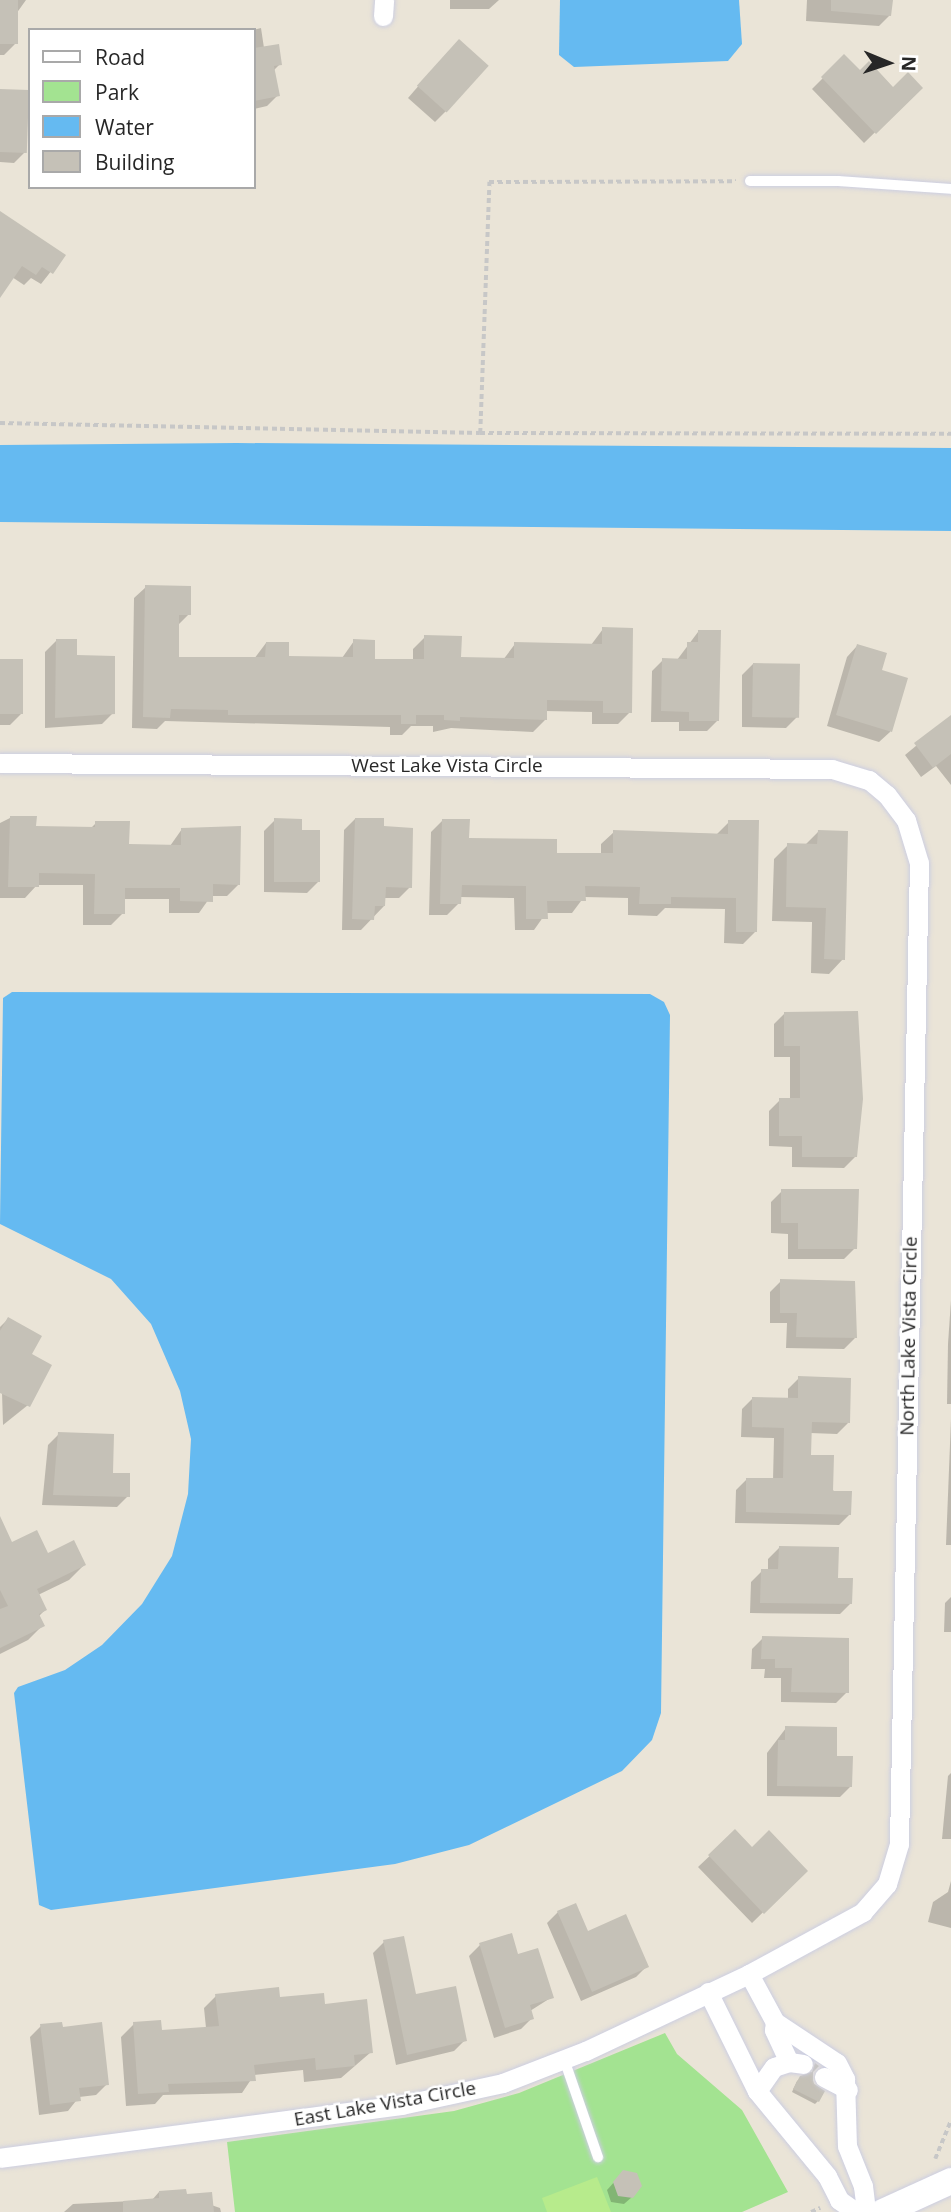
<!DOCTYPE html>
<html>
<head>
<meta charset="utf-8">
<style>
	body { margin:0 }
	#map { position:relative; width:951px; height:2212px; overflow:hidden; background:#eae4d7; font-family:"Open Sans",sans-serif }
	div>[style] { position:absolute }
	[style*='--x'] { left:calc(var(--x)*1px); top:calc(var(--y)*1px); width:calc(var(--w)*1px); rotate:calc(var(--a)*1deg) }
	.green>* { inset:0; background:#a3e391 }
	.pitch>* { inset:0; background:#b7eb8c }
	.water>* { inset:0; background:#65baf1 }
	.shadow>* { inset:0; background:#0003 }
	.building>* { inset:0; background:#c5c1b7; transform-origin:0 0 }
	.path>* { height:3.5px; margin-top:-1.75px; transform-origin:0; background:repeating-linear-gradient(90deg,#c7c7c7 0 5px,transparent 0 8.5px) }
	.roads { filter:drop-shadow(0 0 2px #cccee1) drop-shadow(0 0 2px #cccee1) }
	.lane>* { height:10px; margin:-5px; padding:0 5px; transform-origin:5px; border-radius:5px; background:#fff }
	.street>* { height:19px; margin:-9.5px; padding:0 9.5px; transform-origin:9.5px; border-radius:9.5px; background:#fff }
	.secondary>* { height:26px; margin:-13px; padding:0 13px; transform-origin:13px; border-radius:13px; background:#fff }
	span { translate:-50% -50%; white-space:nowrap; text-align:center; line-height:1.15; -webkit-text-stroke:5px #fff; paint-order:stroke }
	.street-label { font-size:19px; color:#272727 }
	.legend { position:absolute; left:28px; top:28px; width:228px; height:161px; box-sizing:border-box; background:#fff; border:2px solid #a9a9a9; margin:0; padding:9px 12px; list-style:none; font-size:21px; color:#272727 }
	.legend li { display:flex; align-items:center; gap:14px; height:35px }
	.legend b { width:35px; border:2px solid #a9a9a9 }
	.north { position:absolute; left:853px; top:28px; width:70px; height:70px; -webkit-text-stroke:5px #fff; paint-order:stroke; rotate:92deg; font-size:19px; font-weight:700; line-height:28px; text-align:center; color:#272727 }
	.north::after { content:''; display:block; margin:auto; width:24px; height:32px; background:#272727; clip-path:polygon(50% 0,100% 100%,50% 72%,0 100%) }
</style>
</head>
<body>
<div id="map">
	<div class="green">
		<div style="clip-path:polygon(665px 2033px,677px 2054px,742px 2110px,788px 2192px,742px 2212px,235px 2212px,227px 2142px,454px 2111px,519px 2093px)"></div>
	</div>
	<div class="pitch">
		<div style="clip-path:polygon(597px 2177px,611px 2212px,547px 2212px,542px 2198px)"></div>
	</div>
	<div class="water">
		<div style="clip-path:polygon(560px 0,739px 0,742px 44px,728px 61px,574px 67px,559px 55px)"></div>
		<div style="clip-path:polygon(237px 443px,951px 448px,951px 531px,0 522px,0 445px)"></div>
		<div style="clip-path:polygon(12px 992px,650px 994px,664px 1002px,670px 1015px,661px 1713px,652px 1740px,622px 1771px,469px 1845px,395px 1864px,51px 1910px,39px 1905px,14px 1693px,18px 1687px,65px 1670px,102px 1645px,142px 1604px,172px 1556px,188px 1494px,191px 1439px,180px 1391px,151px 1324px,111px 1279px,0 1224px,3px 998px)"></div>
	</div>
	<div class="shadow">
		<div style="clip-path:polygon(0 0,26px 0,16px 14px,15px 44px,4px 55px,0 55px)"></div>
		<div style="clip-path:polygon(450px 0,499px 0,489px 9px,450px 9px)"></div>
		<div style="clip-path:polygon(807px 0,891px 0,890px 15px,879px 26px,806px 21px)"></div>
		<div style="clip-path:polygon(261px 28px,264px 48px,280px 64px,273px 71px,278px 95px,267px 106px,254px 109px,253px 30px)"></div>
		<div style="clip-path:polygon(448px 52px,446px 111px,435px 122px,408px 98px)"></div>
		<div style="clip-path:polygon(844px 57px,859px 73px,893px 89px,920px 88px,864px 143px,812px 89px)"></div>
		<div style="clip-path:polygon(0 91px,25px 152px,14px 163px,0 162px)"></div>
		<div style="clip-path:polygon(0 213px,63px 256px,41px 284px,31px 278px,24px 285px,12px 277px,0 292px)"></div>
		<div style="clip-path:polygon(146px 587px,189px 614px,177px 626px,177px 659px,254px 659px,266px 643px,287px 658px,342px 658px,354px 641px,373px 661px,413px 661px,413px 649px,425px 637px,460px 659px,503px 660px,515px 644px,591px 645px,603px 629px,630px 712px,618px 724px,592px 724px,592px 712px,545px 711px,545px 720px,533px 732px,451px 728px,433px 732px,433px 726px,411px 726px,402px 735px,390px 735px,390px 727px,165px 721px,157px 729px,132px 728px,134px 598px)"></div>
		<div style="clip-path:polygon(698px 632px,718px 720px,707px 731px,679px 731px,679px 722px,651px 722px,652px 671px,663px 660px,677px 660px)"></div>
		<div style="clip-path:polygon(56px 641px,75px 657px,113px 713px,102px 724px,45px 728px,45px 652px)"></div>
		<div style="clip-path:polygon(857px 646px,880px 671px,906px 679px,890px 732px,879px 742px,827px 726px,847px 657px)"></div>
		<div style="clip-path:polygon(0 661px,21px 714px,10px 725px,0 725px)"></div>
		<div style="clip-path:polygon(753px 664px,797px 717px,786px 728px,742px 727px,742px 675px)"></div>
		<div style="clip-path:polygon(951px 717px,951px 785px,936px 766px,921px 777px,905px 755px)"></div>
		<div style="clip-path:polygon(10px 818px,35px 828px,90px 829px,96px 823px,128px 846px,170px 846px,182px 829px,239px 884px,227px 896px,211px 896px,199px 913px,169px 913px,169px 899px,123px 899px,123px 913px,111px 925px,83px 925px,83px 885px,37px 885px,25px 898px,0 898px,0 823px)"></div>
		<div style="clip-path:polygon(355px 819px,382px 828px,410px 887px,399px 898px,384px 898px,384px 906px,361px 930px,342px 930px,344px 830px)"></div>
		<div style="clip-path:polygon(275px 820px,300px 832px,318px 882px,307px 893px,264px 892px,264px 831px)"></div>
		<div style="clip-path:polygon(443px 820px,468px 840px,555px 855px,601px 854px,601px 844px,614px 832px,717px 834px,729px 822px,755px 932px,743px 944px,724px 943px,725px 909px,665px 908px,657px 916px,628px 915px,628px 898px,584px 897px,572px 913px,546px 913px,534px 930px,515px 930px,514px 898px,460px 897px,459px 903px,447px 915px,429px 915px,431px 832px)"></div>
		<div style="clip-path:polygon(818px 832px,843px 959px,829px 974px,811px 973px,812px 922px,772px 921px,774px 859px,788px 845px,805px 845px)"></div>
		<div style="clip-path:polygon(785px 1013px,855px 1157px,844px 1168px,792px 1167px,792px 1147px,769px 1146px,769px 1111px,780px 1100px,790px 1100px,790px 1057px,774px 1057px,774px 1024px)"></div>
		<div style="clip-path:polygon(782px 1191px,855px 1248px,844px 1259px,788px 1259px,788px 1234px,771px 1233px,771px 1202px)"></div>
		<div style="clip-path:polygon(781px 1281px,855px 1338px,844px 1349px,786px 1348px,787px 1323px,770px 1323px,770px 1292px)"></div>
		<div style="clip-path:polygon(951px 1300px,951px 1404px,947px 1404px,948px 1344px)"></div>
		<div style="clip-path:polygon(8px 1319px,29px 1355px,28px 1405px,3px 1425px,0 1327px)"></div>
		<div style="clip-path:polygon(799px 1378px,848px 1423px,837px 1434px,810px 1433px,809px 1456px,850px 1514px,839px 1525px,735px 1523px,736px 1490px,747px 1479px,773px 1480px,774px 1438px,741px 1437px,742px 1409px,753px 1398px,788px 1399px,788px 1389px)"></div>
		<div style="clip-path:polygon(951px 1419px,951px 1545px,946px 1545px)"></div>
		<div style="clip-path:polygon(59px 1434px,111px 1475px,128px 1496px,117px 1507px,42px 1505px,48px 1445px)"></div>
		<div style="clip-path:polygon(0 1542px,84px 1565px,69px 1580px,38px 1595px,45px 1610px,39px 1616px,43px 1625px,28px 1640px,0 1654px)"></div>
		<div style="clip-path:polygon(779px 1548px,836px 1580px,851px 1603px,840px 1614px,750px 1613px,751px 1582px,762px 1571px,768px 1571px,768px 1559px)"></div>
		<div style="clip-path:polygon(951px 1597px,951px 1632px,944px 1632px,945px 1603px)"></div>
		<div style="clip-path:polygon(763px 1638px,847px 1692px,836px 1703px,781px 1702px,781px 1678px,764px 1678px,765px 1669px,751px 1669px,752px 1649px)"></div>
		<div style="clip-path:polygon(786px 1728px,835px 1758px,851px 1786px,840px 1797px,767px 1796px,767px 1753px)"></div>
		<div style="clip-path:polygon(951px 1773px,951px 1839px,942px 1839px,948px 1776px)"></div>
		<div style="clip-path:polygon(735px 1832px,752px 1849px,805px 1871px,752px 1923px,698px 1867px)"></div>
		<div style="clip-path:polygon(951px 1881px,951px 1928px,928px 1922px,933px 1902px,948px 1892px)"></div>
		<div style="clip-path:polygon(558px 1912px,587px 1933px,647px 1966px,636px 1977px,581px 2001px,547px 1923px)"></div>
		<div style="clip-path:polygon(384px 1942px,415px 1996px,465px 2040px,454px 2051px,396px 2065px,373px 1953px)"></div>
		<div style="clip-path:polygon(480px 1945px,517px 1957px,552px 1997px,530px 2011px,532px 2018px,521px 2029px,494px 2038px,469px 1956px)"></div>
		<div style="clip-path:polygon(216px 1996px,324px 2006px,371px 2052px,341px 2078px,304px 2082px,303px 2070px,254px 2075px,242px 2093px,163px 2095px,155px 2104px,126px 2106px,121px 2037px,134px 2024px,160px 2032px,206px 2028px,204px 2008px)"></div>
		<div style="clip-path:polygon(41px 2026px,61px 2029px,107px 2084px,96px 2095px,79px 2097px,68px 2111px,39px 2115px,30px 2037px)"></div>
		<div style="clip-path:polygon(811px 2072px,818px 2101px,815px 2104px,792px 2092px,797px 2081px)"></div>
		<div style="clip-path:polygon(616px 2180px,632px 2197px,624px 2204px,611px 2202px,607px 2190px)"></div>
		<div style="clip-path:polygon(159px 2192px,185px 2196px,220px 2208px,221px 2212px,64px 2212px,73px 2204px,152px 2200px)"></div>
	</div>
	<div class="building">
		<div style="left:0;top:0;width:18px;height:44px"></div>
		<div style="clip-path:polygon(831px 0,893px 0,891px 16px,831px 11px)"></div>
		<div style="left:459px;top:39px;width:40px;height:63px;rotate:42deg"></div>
		<div style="clip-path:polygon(279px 44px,282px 65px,274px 66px,280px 96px,254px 101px,254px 48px)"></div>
		<div style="clip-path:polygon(844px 54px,860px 70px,869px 61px,893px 87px,908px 72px,923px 88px,876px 134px,821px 77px)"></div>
		<div style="left:0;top:89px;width:29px;height:63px;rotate:2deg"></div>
		<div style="clip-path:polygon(0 211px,66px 255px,53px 274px,42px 267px,36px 275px,22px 266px,0 298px)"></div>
		<div style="clip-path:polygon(145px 585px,191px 586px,191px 615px,179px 615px,179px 657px,265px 657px,266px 642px,289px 642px,289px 656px,353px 657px,353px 639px,375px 640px,375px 659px,424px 659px,424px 635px,462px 636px,461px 657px,514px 658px,514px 642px,602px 644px,602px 627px,633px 628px,632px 713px,603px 713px,603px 701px,547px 700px,547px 720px,460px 717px,460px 721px,444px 720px,444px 715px,416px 715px,416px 724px,401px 724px,401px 715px,228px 715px,228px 710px,171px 709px,170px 718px,143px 717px)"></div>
		<div style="clip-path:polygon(698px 630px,721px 630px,719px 721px,689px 721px,689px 712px,661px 711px,662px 658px,687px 659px,687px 642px,698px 642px)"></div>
		<div style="clip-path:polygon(56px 639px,77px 639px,77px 655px,115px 656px,115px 714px,55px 718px)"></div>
		<div style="clip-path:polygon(857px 644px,887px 653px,882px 670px,908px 678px,892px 732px,836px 715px)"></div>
		<div style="left:0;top:659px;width:23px;height:55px"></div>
		<div style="left:753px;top:663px;width:47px;height:54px;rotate:1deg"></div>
		<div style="clip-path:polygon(951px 715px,951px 754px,933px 768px,914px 743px)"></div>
		<div style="clip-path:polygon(10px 816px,37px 816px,36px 826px,95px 827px,95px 821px,130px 821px,129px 844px,181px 845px,181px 828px,241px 826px,240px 885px,213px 884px,213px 902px,180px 901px,180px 888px,125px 888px,125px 914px,94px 914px,95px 874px,39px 873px,39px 887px,8px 887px)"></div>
		<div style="clip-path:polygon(274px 818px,302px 819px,302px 830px,320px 830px,320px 882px,274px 882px)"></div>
		<div style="clip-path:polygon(355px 818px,384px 818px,384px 826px,413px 828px,412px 888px,386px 887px,385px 906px,375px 906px,374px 920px,352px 919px)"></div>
		<div style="clip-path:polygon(442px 819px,470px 819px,469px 838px,557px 839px,557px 853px,613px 853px,613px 830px,728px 834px,728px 820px,759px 820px,757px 932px,736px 932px,736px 898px,671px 897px,671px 904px,639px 904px,640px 887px,585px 886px,586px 901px,547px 901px,548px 919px,526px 919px,526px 886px,462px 885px,461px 904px,440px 904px)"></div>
		<div style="clip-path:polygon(818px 830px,848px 831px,845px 960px,824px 959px,826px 908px,786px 907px,787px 843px,817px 844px)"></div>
		<div style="clip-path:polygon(858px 1011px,863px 1099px,857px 1157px,802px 1157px,802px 1136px,779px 1136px,779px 1098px,800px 1098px,800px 1046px,784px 1046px,784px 1012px)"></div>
		<div style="clip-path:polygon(781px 1189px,859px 1189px,857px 1249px,798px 1249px,798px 1223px,781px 1223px)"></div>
		<div style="clip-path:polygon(780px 1279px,855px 1281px,857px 1338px,796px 1337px,797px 1313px,780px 1313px)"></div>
		<div style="clip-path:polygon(8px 1317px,42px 1336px,32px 1354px,52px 1365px,30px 1407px,0 1393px,0 1331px)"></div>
		<div style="clip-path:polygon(798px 1376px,851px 1378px,850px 1423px,812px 1422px,811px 1455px,834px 1455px,833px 1491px,852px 1491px,851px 1515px,746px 1512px,746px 1478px,783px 1478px,784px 1428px,752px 1427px,752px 1397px,798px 1398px)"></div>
		<div style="clip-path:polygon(58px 1432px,114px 1434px,113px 1473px,130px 1473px,130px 1497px,53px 1495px)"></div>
		<div style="clip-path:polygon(0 1516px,12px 1542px,37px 1530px,48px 1553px,74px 1540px,86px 1565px,37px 1589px,47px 1610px,39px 1614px,45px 1626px,0 1648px,0 1609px,8px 1606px,0 1590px)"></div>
		<div style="clip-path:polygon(779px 1546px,839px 1547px,838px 1578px,853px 1578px,852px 1604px,760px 1603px,761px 1569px,778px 1569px)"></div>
		<div style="clip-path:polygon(762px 1636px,849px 1638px,849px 1693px,791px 1692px,792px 1668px,775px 1668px,775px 1659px,761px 1659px)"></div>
		<div style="clip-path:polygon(785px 1726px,837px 1727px,837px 1756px,853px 1756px,852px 1787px,777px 1786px,778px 1740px,785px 1740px)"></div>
		<div style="clip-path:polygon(735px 1829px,752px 1847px,769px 1830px,808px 1871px,764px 1914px,708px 1855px)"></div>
		<div style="clip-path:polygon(576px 1903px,588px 1931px,626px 1914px,649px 1967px,592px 1992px,557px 1911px)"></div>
		<div style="clip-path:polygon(512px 1933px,518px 1954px,538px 1948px,554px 1998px,530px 2005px,534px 2019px,505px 2028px,479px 1943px)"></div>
		<div style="clip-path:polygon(404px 1936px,416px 1994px,456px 1986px,467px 2041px,407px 2055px,383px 1940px)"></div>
		<div style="clip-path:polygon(279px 1987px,280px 1997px,324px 1993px,325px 2004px,367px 1999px,373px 2053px,354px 2055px,355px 2066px,316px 2070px,315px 2058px,254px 2065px,256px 2081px,168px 2084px,169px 2092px,138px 2094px,133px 2022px,161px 2020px,162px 2030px,219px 2026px,215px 1994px)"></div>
		<div style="clip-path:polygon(62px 2022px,63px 2027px,102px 2022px,109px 2085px,79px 2088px,81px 2101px,50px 2105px,40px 2024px)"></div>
		<div style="clip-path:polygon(815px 2063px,819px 2066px,813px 2072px,813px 2083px,825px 2091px,819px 2102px,793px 2089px,800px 2076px,812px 2072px)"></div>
		<div style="clip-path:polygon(623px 2170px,637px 2173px,642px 2186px,633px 2198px,618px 2196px,613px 2182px)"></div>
		<div style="clip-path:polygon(186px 2189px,187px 2194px,212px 2192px,214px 2212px,123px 2212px,123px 2201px,159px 2198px,159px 2191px)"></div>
	</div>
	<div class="path">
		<div style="--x:0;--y:423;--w:480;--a:1.2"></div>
		<div style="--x:480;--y:433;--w:471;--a:0.1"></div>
		<div style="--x:480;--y:433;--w:251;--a:-87.9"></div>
		<div style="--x:489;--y:182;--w:247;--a:-0.2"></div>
		<div style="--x:935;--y:2159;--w:42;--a:-67.7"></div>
		<div style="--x:811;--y:2212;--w:10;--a:-24"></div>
	</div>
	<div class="roads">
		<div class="lane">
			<div style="--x:750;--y:181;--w:88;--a:0"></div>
			<div style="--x:838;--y:181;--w:113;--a:4"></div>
			<div style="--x:564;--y:2059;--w:104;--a:70.9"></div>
		</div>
		<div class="street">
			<div style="--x:383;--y:16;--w:16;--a:-86"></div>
			<div style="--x:0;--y:763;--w:832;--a:0.41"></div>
			<div style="--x:832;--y:769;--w:39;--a:17"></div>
			<div style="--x:869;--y:780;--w:23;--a:40"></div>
			<div style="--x:887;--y:795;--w:31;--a:53"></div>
			<div style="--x:906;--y:820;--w:45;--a:73.2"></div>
			<div style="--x:919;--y:863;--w:981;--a:91.17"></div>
			<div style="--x:899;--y:1844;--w:42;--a:106.7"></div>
			<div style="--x:887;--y:1884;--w:37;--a:131"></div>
			<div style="--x:863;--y:1912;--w:130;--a:151.5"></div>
			<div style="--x:749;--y:1974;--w:181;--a:154.8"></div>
			<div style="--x:585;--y:2051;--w:88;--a:158.7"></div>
			<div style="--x:503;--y:2083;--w:104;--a:167.8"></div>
			<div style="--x:401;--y:2105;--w:404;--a:172.5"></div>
			<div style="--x:749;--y:1974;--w:55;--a:61.6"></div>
			<div style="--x:775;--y:2022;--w:74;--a:33.5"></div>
			<div style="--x:837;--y:2063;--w:18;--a:63"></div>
			<div style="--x:845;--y:2079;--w:67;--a:88.3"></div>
			<div style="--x:847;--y:2146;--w:43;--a:68.2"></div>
			<div style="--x:863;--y:2186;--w:26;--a:83"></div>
			<div style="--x:708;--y:1992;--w:110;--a:63.7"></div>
			<div style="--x:757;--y:2091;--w:110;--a:50.5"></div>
			<div style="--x:827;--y:2176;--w:27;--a:63"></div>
			<div style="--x:839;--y:2200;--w:21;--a:35"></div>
			<div style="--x:775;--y:2022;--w:8;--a:97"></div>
			<div style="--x:774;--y:2030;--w:35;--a:65"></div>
			<div style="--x:824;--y:2077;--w:27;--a:28"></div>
			<div style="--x:757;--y:2091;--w:29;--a:-55"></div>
			<div style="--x:774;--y:2067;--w:16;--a:-18"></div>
			<div style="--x:789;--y:2062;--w:14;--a:8"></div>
		</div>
		<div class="secondary">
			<div style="--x:883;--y:2212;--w:75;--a:-24.5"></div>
		</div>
	</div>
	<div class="street-label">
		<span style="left:447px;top:766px">West Lake Vista Circle</span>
		<span style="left:909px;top:1336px;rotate:-89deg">North Lake Vista Circle</span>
		<span style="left:385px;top:2104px;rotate:-10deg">East Lake Vista Circle</span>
	</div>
	<ul class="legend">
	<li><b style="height:9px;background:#fff"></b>Road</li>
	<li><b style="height:19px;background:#a3e391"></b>Park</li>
	<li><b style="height:19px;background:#65baf1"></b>Water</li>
	<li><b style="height:19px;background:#c5c1b7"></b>Building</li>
	</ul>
	<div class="north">N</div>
</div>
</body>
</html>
